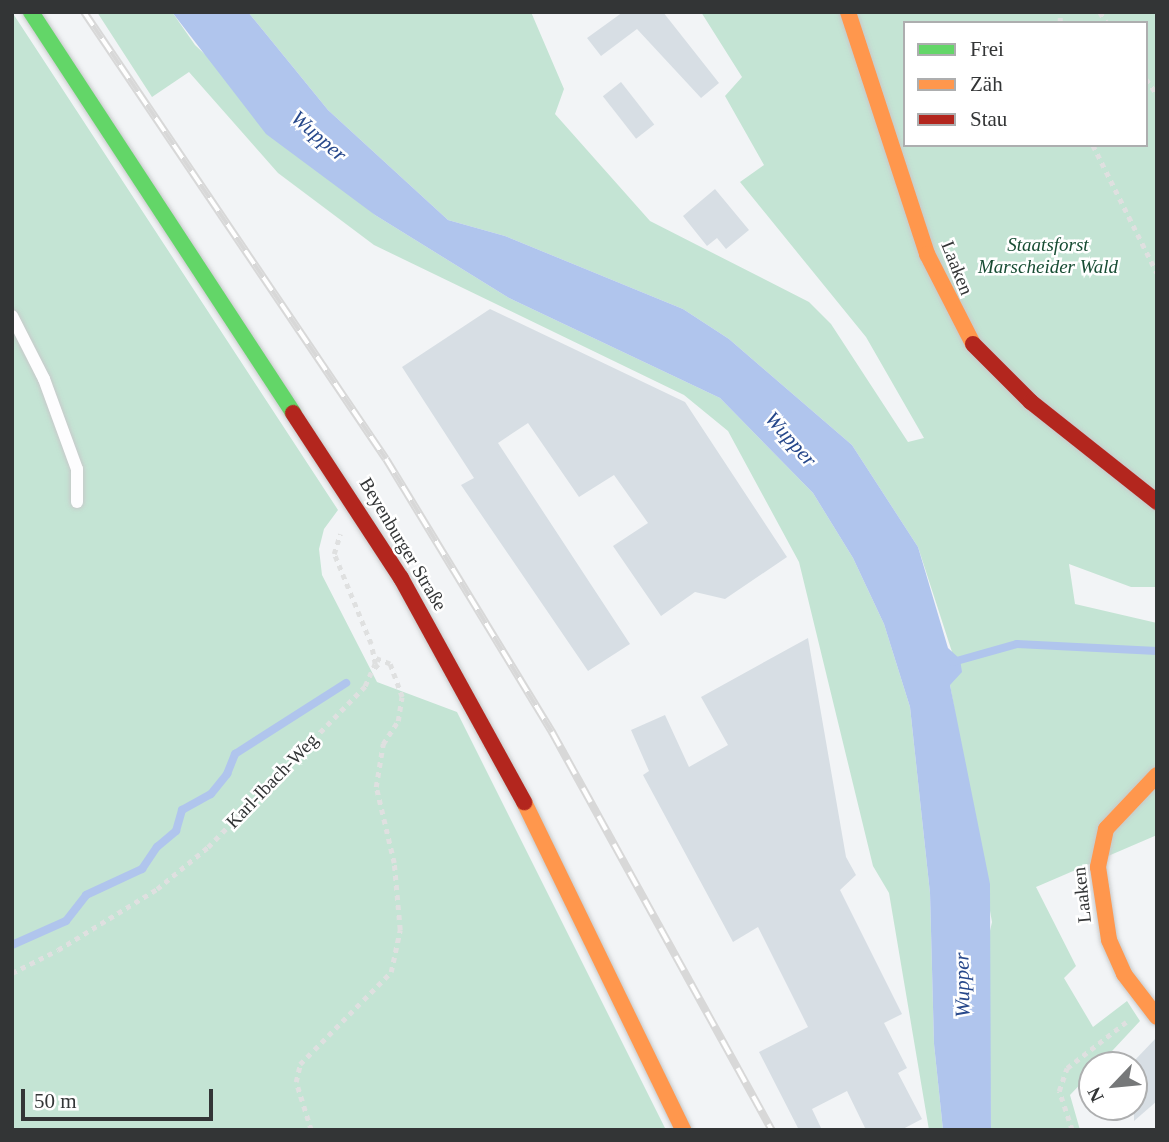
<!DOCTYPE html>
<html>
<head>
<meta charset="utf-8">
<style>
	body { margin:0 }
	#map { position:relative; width:1169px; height:1142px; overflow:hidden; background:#f2f4f6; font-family:Georgia,serif }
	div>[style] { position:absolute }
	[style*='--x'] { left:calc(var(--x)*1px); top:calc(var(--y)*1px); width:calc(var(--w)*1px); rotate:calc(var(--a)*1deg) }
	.green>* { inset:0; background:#c4e4d4 }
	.water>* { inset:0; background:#b0c5ed }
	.stream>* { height:8px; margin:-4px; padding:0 4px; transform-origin:4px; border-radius:4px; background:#b0c5ed }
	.building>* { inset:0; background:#d7dee4; transform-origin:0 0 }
	.path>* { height:4.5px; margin-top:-2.25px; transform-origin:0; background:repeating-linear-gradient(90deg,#dfe0e0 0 5px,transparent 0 10px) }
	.roads { filter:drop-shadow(0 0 2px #c7c9ca) drop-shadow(0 0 2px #c7c9ca) }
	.lane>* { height:12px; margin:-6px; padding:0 6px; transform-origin:6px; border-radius:6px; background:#fdfdfe }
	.fast>* { height:16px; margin:-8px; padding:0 8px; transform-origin:8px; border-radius:8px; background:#63d668 }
	.slow>* { height:16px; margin:-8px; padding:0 8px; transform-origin:8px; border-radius:8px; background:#ff974d }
	.jam>* { height:16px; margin:-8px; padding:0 8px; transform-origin:8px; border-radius:8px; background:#b3261e }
	.rail>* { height:8px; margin-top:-4px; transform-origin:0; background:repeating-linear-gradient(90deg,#fff 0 16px,#d8d8d8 0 32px); box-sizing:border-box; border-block:2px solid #d8d8d8 }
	span { translate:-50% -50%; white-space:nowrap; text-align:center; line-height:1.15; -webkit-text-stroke:5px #fff; paint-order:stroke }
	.park-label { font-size:19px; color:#174c33; font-style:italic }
	.street-label { font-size:19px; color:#333536 }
	.water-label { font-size:21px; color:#27488b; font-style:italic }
	.frame { position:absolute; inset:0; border:14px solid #333536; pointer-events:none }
	.legend { position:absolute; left:903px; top:21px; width:245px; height:126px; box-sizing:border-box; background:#fff; border:2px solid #adaeaf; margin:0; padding:9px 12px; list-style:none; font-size:21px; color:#333536 }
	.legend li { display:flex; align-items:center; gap:14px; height:35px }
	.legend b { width:35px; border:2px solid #adaeaf }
	.north { position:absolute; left:1078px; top:1051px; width:70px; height:70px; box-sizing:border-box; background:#fff; border:2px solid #adaeaf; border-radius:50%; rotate:244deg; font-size:19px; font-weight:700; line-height:28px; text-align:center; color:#333536 }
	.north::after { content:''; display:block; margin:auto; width:24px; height:32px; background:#767879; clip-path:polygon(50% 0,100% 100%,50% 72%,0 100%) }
	.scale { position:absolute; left:21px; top:1089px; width:192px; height:32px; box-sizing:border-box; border:4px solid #333536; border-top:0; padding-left:9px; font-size:21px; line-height:24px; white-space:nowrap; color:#333536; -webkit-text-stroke:5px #fff; paint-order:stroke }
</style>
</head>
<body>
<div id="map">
	<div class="green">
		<div style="clip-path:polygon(12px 12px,338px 510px,324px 529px,319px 549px,322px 575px,377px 682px,457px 712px,666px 1130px,12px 1130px)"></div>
		<div style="clip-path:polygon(97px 12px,172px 12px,195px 45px,375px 215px,509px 298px,720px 398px,813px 493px,853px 558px,884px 624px,910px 707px,930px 893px,934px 1044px,943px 1130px,929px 1130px,889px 893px,873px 866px,799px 562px,728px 431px,684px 395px,374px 245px,278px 173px,189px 72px,152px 97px)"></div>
		<div style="clip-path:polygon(evenodd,248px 12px,531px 12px,564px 89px,555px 114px,650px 221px,809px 302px,831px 324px,908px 442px,924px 438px,866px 337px,740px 182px,764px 165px,725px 96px,742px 77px,701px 12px,1157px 12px,1157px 587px,1131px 587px,1069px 564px,1075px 604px,1157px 623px,1157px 835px,1036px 887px,1076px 966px,1064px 978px,1093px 1027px,1127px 1001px,1140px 1021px,1099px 1065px,1092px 1065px,1092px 1072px,1070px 1095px,1080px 1130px,991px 1130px,987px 944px,992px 922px,950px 685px,952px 652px,918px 547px,852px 445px,729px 339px,683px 309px,505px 236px,448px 220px,328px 110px,248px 12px,905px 23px,1146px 23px,1146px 145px,905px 145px,905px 23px)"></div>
	</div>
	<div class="water">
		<div style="clip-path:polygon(172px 12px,248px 12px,328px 110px,448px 220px,505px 236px,683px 309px,729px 339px,852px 445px,918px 547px,948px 648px,960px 659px,962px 672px,950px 685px,990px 884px,991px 1130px,943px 1130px,934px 1044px,930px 893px,910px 707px,884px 624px,853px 558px,813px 493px,720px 398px,509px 298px,375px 215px,266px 134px)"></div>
	</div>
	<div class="stream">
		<div style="--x:953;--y:662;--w:66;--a:-15.7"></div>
		<div style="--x:1017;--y:644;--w:140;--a:2.9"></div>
		<div style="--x:12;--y:945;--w:59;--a:-24"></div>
		<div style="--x:66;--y:921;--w:33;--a:-52"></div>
		<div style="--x:86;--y:895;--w:62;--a:-24.9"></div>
		<div style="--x:142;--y:869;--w:27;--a:-56"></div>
		<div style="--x:157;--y:847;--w:25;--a:-40"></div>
		<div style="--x:176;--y:831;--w:22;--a:-74"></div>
		<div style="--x:182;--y:810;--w:33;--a:-29"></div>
		<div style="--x:211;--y:794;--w:26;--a:-51"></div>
		<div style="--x:227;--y:774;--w:22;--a:-68"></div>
		<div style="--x:235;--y:754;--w:132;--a:-32.6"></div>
	</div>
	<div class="building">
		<div style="clip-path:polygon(623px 12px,663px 12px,719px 83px,701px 98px,637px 29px,601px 56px,587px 38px)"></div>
		<div style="left:621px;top:82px;width:54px;height:23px;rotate:52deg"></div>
		<div style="clip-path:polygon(715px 189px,749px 230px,726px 249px,717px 238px,707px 246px,683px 216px)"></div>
		<div style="clip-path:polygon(490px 309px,685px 402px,787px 557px,725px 599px,695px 592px,661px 616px,613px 546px,648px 523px,614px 475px,579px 497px,528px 423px,498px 443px,630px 644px,588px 671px,461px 485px,474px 478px,402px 367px)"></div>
		<div style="clip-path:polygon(808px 638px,846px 857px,856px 875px,840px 890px,902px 1014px,884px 1023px,907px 1068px,898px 1073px,922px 1119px,901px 1130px,866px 1130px,847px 1091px,812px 1109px,822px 1130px,799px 1130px,759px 1052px,808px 1027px,758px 927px,733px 942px,643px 775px,649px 771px,631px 730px,665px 715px,689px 767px,728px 745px,701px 697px)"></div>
		<div style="clip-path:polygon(1157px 1037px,1157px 1101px,1134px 1121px,1134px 1061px)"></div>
	</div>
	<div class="path">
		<div style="--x:1100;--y:12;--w:13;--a:58"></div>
		<div style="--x:1060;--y:23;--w:11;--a:-90"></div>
		<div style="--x:1146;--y:79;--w:19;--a:54"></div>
		<div style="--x:1093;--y:145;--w:143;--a:63.4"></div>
		<div style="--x:375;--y:664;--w:9;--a:49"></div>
		<div style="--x:12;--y:973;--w:51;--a:-26.6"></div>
		<div style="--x:58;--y:950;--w:116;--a:-31.6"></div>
		<div style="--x:157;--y:889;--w:66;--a:-39.5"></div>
		<div style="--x:208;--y:847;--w:225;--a:-45.7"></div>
		<div style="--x:365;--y:686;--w:24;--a:-66"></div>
		<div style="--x:375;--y:664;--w:20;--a:-101"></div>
		<div style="--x:371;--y:644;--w:97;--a:-112.3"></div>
		<div style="--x:334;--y:554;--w:21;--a:-73"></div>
		<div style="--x:311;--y:1130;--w:50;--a:-107.4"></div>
		<div style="--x:296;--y:1082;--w:18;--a:-77"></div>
		<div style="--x:300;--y:1064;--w:129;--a:-45.3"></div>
		<div style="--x:391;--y:972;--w:43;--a:-77.9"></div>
		<div style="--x:400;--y:930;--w:67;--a:-95.1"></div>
		<div style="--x:394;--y:863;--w:78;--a:-103.3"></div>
		<div style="--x:376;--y:787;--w:44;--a:-80.8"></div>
		<div style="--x:383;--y:744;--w:27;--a:-57"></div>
		<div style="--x:398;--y:721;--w:24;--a:-81"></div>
		<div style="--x:402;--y:697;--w:35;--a:-110"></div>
		<div style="--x:390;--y:664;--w:17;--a:-159"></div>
		<div style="--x:1072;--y:1130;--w:41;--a:-108.4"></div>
		<div style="--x:1059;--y:1091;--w:24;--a:-71"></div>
		<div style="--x:1067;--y:1068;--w:75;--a:-37.9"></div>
	</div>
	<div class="roads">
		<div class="lane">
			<div style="--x:12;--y:316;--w:71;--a:63.1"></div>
			<div style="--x:44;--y:379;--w:96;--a:69.9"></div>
			<div style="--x:77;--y:469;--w:33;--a:90"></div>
		</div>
		<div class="fast">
			<div style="--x:31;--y:12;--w:479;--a:56.8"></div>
		</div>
		<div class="slow">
			<div style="--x:848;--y:12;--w:255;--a:71.9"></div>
			<div style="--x:927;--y:254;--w:101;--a:62.9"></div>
			<div style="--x:1157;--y:775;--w:74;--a:133.4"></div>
			<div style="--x:1106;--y:829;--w:39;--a:102"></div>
			<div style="--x:1098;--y:867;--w:74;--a:81.4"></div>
			<div style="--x:1109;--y:940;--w:37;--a:66"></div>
			<div style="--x:1124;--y:974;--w:54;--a:52.5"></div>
			<div style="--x:524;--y:802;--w:365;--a:64.1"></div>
		</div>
		<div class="jam">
			<div style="--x:973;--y:344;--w:82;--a:45"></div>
			<div style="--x:1031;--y:402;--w:161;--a:38.4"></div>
			<div style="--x:293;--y:413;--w:197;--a:56.8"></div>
			<div style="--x:401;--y:578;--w:256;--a:61.2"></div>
		</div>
	</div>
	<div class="rail">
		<div style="--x:84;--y:12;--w:539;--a:55.96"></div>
		<div style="--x:386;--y:459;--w:320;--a:58.7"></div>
		<div style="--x:552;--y:732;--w:455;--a:61.1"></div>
	</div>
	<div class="park-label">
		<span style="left:1048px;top:256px">Staatsforst<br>Marscheider Wald</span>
	</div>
	<div class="street-label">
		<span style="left:957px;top:268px;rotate:68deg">Laaken</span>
		<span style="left:403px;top:544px;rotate:59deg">Beyenburger Straße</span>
		<span style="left:272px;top:781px;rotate:-46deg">Karl-Ibach-Weg</span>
		<span style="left:1082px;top:895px;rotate:-96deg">Laaken</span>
	</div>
	<div class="water-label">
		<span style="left:319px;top:136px;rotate:41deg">Wupper</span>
		<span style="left:791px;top:439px;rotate:48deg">Wupper</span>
		<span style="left:962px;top:985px;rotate:-91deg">Wupper</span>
	</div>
	<div class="frame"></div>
	<ul class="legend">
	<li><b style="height:9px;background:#63d668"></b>Frei</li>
	<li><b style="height:9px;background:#ff974d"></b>Zäh</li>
	<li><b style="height:9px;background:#b3261e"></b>Stau</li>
	</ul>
	<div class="north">N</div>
	<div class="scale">50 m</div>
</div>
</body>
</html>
